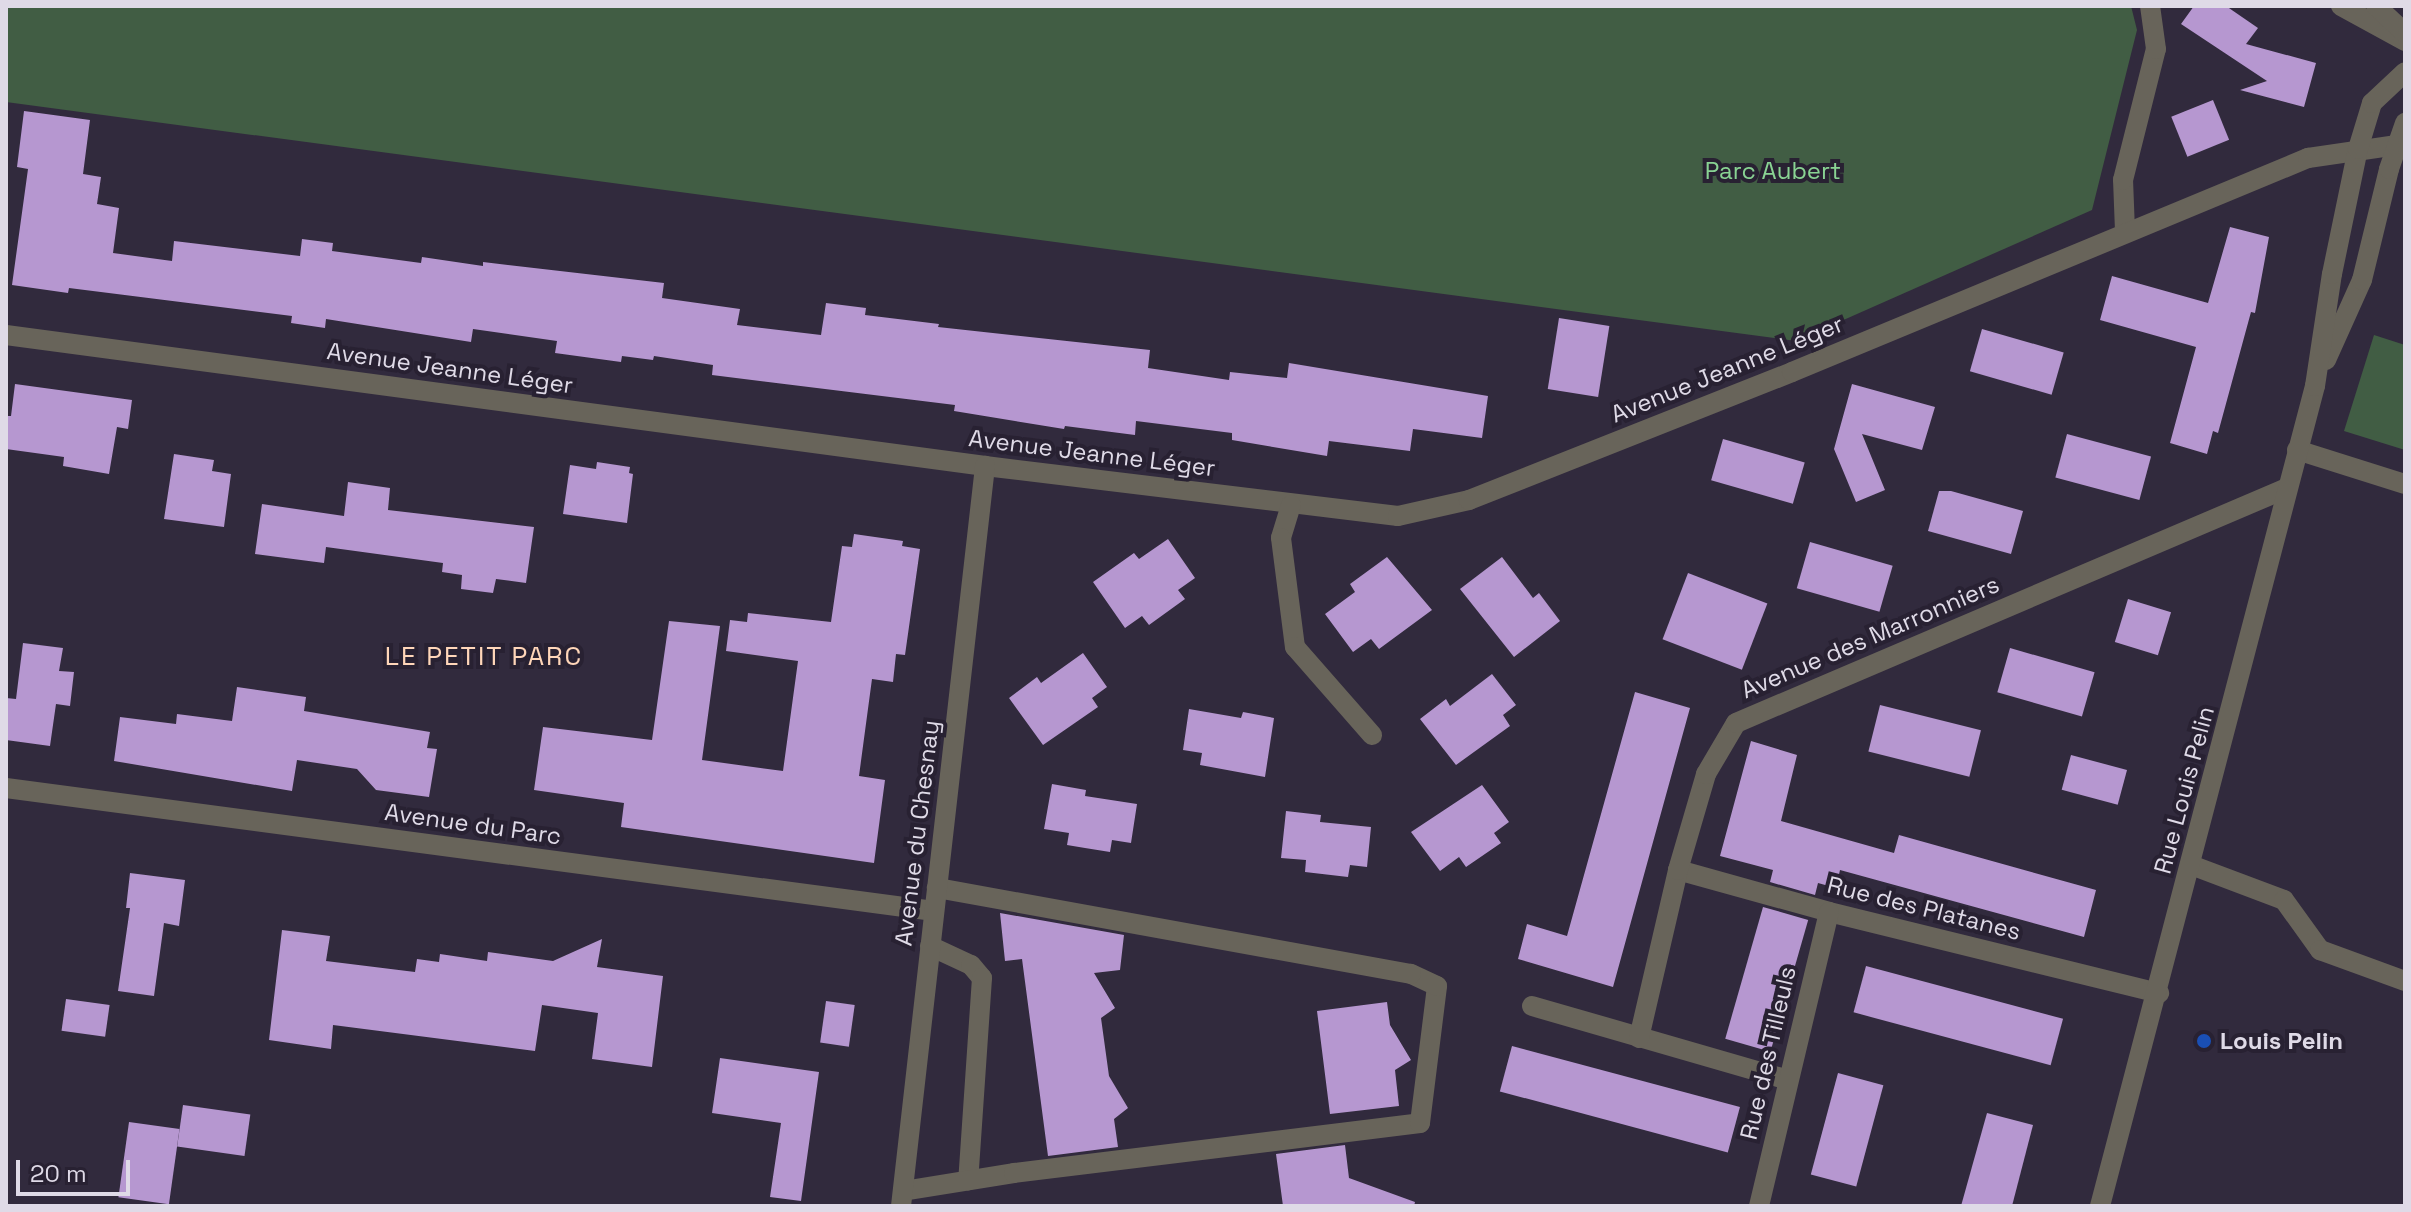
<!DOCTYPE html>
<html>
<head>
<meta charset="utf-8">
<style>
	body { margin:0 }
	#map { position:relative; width:2411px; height:1212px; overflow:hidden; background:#312a3d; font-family:"Space Grotesk",sans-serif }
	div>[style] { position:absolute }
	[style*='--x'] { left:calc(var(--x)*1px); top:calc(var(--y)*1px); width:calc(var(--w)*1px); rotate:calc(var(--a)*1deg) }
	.green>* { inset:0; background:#415d44 }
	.building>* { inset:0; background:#b697d0; transform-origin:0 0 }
	.minor>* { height:20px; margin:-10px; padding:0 10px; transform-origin:10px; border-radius:10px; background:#68645a }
	.dots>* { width:22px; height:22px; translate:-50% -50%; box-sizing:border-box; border:4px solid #282132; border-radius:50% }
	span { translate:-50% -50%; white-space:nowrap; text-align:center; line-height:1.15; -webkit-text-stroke:8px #282132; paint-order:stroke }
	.park-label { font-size:24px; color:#89d393 }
	.street-label { font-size:24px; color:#dfdae7 }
	.poi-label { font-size:24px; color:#dfdae7; font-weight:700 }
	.left { translate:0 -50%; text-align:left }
	.neighbourhood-label { font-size:26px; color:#ffd6b9; letter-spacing:2px }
	.frame { position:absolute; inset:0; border:8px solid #dfdae7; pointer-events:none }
	.scale { position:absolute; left:16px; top:1160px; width:114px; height:36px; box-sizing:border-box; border:4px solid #dfdae7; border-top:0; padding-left:10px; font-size:24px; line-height:28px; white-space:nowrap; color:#dfdae7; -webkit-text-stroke:6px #282132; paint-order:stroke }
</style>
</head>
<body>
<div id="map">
	<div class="green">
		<div style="clip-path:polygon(6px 6px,2131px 6px,2137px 30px,2092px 210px,1796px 341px,6px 102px)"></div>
		<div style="clip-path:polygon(2374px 335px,2405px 345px,2405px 450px,2344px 431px)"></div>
	</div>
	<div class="building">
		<div style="clip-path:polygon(2194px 6px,2226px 6px,2258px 28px,2246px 44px,2316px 63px,2304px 107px,2240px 90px,2267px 81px,2181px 24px)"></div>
		<div style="left:2213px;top:100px;width:43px;height:45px;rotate:68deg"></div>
		<div style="clip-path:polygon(24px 111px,90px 120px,83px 174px,101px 177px,97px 204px,119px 208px,113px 253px,172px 261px,174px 241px,300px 256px,302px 239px,333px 243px,332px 251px,421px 263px,422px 257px,483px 266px,483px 262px,664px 283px,662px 298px,740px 309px,737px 325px,821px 335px,826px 303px,866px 308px,865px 315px,939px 324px,938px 327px,1150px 350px,1148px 368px,1229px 380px,1230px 372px,1287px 378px,1289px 363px,1488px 396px,1482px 438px,1413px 429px,1410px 451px,1329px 441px,1327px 456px,1232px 440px,1232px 433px,1136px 421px,1135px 435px,1065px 426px,1064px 429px,954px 411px,955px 405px,712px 375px,713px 365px,654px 356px,653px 360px,622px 356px,621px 362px,555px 353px,557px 341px,473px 329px,471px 342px,326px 319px,325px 328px,291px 323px,292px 316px,69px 288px,68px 293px,12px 285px,28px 169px,17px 167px)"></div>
		<div style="clip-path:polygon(2230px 227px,2269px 237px,2255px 313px,2251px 312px,2218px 433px,2213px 431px,2207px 454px,2170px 443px,2196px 347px,2100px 320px,2112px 276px,2208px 303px)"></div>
		<div style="left:1559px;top:318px;width:51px;height:72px;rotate:9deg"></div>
		<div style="left:1982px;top:329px;width:85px;height:44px;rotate:16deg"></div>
		<div style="clip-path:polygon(15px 384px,132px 400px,128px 429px,117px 427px,109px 474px,63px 466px,64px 457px,6px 449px,6px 416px,11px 416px)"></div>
		<div style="clip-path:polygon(1852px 384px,1935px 407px,1922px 450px,1862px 434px,1885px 490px,1856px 502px,1834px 449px)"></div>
		<div style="left:2067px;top:434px;width:87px;height:45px;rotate:15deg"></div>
		<div style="left:1723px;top:439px;width:85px;height:43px;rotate:16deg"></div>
		<div style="clip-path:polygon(174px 454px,214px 460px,212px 471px,231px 474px,224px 527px,164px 519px)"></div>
		<div style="clip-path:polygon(597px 462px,630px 467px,629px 473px,633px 474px,627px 523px,563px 514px,570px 465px,596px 469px)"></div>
		<div style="clip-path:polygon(348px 482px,390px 488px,388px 510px,534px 527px,526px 583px,496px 579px,493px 593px,461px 589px,462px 575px,442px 572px,443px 563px,326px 547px,324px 563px,255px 554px,262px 504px,344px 516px)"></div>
		<div style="clip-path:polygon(1939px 491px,1951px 491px,2023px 511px,2011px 554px,1928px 531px)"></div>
		<div style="clip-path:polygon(854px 534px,903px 541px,902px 546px,920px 549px,905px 655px,896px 654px,893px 682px,872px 679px,859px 776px,885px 780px,874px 863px,621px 827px,624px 803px,534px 790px,543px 727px,652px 740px,669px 621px,720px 626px,702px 760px,783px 771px,798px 661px,726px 651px,730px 620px,747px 622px,748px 613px,831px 622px,842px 546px,852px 547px)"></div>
		<div style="clip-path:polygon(1168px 539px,1195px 578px,1178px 590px,1185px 599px,1149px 625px,1142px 616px,1125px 628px,1093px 582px,1134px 553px,1139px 559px)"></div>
		<div style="left:1810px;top:542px;width:86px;height:48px;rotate:16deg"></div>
		<div style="clip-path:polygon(1387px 557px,1432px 610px,1379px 649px,1371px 639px,1353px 652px,1325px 614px,1355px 592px,1350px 584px)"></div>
		<div style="clip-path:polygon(1502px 557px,1533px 598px,1539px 593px,1560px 621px,1514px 657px,1460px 589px)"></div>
		<div style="left:1688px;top:573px;width:85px;height:71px;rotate:21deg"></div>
		<div style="left:2128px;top:599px;width:45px;height:45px;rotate:17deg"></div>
		<div style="clip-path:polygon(23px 643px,63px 648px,59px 671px,74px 672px,70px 706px,56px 704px,50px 746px,6px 740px,6px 698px,16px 699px)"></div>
		<div style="left:2010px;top:648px;width:88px;height:46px;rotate:16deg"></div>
		<div style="clip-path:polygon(1083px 653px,1107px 687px,1092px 698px,1098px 707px,1043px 745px,1009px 698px,1037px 677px,1041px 683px)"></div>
		<div style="clip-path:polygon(1492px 674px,1516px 705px,1503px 715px,1510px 726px,1456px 765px,1420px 719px,1446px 699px,1450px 706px)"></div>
		<div style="clip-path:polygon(237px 687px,306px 697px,304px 711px,430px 732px,427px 748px,437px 749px,429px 797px,376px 790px,357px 769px,297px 760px,292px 791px,114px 761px,120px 717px,176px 724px,177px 714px,232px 721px)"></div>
		<div style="clip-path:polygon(1635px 692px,1690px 708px,1613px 987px,1518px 959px,1527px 924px,1567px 936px)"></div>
		<div style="left:1880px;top:705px;width:104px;height:48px;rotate:14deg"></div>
		<div style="clip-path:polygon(1189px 709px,1241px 718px,1243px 712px,1274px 718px,1265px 777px,1200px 765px,1202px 753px,1183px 750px)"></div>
		<div style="clip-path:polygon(1751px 741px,1797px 755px,1781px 821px,1894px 853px,1899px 835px,2096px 890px,2084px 937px,1840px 870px,1836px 888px,1818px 883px,1815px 895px,1770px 882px,1773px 870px,1720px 856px)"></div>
		<div style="left:2071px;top:755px;width:58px;height:36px;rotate:15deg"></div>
		<div style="clip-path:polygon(1052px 784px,1086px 790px,1085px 796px,1137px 804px,1131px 843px,1112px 840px,1110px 852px,1085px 848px,1067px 845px,1069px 833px,1044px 829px)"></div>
		<div style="clip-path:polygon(1482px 785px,1509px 822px,1494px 833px,1501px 843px,1466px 867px,1459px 857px,1440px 871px,1411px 832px)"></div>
		<div style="clip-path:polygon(1286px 811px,1321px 815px,1320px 822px,1371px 827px,1367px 867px,1350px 865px,1348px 877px,1305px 872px,1306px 860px,1281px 858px)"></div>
		<div style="clip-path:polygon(130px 873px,185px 880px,179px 926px,164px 923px,154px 996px,118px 991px,130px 908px,126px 908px)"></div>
		<div style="left:1763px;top:907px;width:47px;height:137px;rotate:16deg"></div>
		<div style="clip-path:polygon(1000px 913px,1124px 935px,1120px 970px,1094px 973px,1115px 1008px,1101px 1018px,1109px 1076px,1128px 1108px,1114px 1119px,1118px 1147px,1048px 1156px,1022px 959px,1005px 961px)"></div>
		<div style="clip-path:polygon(282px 930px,330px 936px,326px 961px,415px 972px,417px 959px,439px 962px,440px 954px,487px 961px,488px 952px,553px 961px,602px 939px,597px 967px,663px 976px,652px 1067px,592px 1059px,598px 1013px,542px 1005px,535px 1051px,333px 1025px,331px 1049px,269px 1040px)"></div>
		<div style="left:1866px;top:966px;width:204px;height:48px;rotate:15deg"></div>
		<div style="left:66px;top:999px;width:44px;height:32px;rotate:8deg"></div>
		<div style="left:826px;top:1001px;width:29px;height:42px;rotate:8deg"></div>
		<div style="clip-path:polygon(1387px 1002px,1390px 1025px,1411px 1060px,1395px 1070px,1399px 1106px,1330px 1114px,1317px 1011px)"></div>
		<div style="left:1512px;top:1046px;width:236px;height:47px;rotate:15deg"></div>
		<div style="clip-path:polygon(720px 1058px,819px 1072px,801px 1201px,770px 1197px,781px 1123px,712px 1113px)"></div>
		<div style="left:1838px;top:1073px;width:47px;height:105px;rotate:15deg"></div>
		<div style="left:183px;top:1105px;width:68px;height:42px;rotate:8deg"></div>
		<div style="clip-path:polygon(1987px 1113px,2033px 1125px,2012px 1206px,1961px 1206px)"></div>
		<div style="left:129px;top:1122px;width:51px;height:76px;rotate:8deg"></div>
		<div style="clip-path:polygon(1345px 1145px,1349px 1178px,1415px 1202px,1414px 1206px,1283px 1206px,1276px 1154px)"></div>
	</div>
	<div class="minor">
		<div style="--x:2341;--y:6;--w:73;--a:28.7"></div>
		<div style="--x:2376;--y:6;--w:40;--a:43"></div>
		<div style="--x:2125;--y:231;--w:51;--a:-92.2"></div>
		<div style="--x:2123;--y:180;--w:135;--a:-75.9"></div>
		<div style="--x:2156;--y:49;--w:43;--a:-97.9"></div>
		<div style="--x:6;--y:335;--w:988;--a:7.62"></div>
		<div style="--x:985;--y:466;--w:416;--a:6.9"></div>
		<div style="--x:1398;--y:516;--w:73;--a:-12.7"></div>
		<div style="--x:1469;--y:500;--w:347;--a:-21.6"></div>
		<div style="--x:1792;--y:372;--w:559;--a:-22.53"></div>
		<div style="--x:2308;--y:158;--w:90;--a:-8.3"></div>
		<div style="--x:2326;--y:360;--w:88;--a:-65.8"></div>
		<div style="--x:2362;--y:280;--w:114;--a:-76.3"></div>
		<div style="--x:2389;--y:169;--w:49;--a:-70.8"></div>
		<div style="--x:2297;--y:450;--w:113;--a:17.5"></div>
		<div style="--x:1291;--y:505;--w:34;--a:107"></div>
		<div style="--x:1281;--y:538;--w:110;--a:82.7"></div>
		<div style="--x:1295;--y:647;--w:117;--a:48.8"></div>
		<div style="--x:6;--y:788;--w:936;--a:7.55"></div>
		<div style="--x:2191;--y:865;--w:99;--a:20.6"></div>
		<div style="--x:2284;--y:900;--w:62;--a:54.2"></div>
		<div style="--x:2320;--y:950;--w:90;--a:20"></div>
		<div style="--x:1678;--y:870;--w:157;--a:15.5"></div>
		<div style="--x:1829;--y:912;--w:340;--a:13.8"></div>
		<div style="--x:930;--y:946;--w:45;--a:24.9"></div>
		<div style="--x:971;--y:965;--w:17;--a:50"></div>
		<div style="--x:982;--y:978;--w:203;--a:93.9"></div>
		<div style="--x:1532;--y:1006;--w:266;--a:16.1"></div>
		<div style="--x:1639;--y:1038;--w:172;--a:-76.9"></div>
		<div style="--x:1678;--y:870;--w:100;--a:-73.7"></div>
		<div style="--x:1706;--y:774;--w:59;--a:-59.5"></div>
		<div style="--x:1736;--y:723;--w:599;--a:-23.1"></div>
		<div style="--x:903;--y:1191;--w:112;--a:-9.2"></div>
		<div style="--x:1014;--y:1173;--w:409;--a:-7"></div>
		<div style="--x:1420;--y:1123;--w:138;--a:-82.9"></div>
		<div style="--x:1437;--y:986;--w:29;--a:-155"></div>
		<div style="--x:1411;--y:974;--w:482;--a:-169.7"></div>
		<div style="--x:901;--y:1206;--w:745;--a:-83.52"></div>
		<div style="--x:1759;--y:1206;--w:302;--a:-76.6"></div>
		<div style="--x:2100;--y:1206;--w:848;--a:-75.31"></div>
		<div style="--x:2315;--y:386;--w:113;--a:-81.4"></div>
		<div style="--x:2332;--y:274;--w:128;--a:-78.3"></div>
		<div style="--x:2358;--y:149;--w:48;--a:-73.1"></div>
		<div style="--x:2372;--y:103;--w:45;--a:-43.2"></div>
	</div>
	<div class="dots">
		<div style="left:2204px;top:1041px;background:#1a4fb4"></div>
	</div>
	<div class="park-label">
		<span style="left:1773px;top:171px">Parc Aubert</span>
	</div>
	<div class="street-label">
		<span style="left:450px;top:368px;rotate:8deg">Avenue Jeanne Léger</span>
		<span style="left:1727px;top:369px;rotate:-22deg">Avenue Jeanne Léger</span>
		<span style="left:1092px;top:453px;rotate:7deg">Avenue Jeanne Léger</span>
		<span style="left:1870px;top:637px;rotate:-23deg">Avenue des Marronniers</span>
		<span style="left:2184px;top:790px;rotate:-75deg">Rue Louis Pelin</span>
		<span style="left:473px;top:824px;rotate:8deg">Avenue du Parc</span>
		<span style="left:917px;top:833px;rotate:-83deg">Avenue du Chesnay</span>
		<span style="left:1924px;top:908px;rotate:14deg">Rue des Platanes</span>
		<span style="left:1768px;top:1053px;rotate:-77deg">Rue des Tilleuls</span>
	</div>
	<div class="poi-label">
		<span class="left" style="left:2220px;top:1041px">Louis Pelin</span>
	</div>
	<div class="neighbourhood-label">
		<span style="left:484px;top:657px">LE PETIT PARC</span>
	</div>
	<div class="frame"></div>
	<div class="scale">20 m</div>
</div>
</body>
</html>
